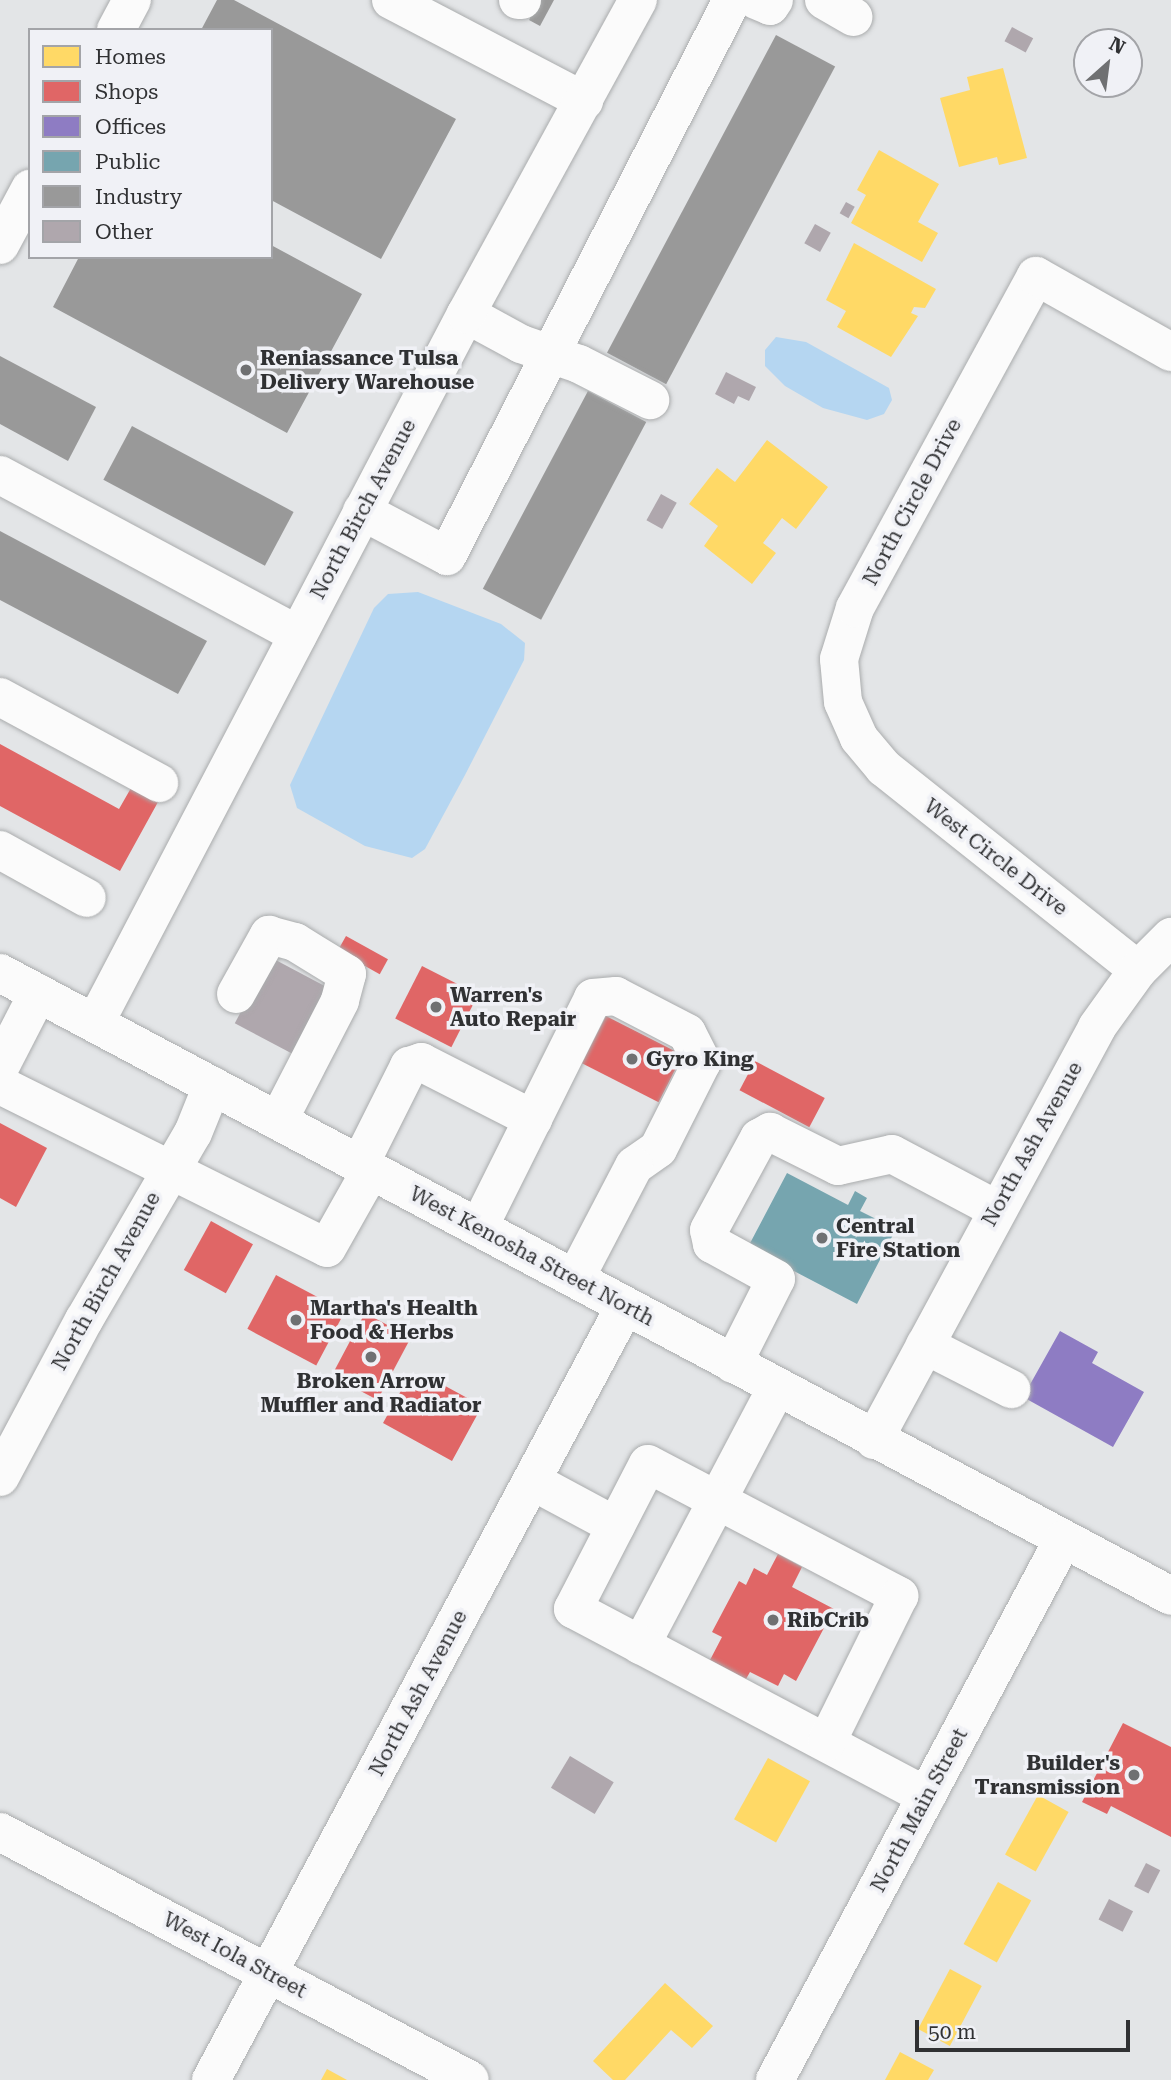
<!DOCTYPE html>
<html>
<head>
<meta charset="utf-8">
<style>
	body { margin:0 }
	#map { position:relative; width:1171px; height:2080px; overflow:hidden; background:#e3e5e7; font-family:"Roboto Serif",serif }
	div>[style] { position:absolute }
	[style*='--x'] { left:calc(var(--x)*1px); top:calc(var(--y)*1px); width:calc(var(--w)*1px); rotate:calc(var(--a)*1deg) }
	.water>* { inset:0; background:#b5d6f1 }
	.homes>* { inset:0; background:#ffd966; transform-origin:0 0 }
	.shops>* { inset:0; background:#e06666; transform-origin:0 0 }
	.offices>* { inset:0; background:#8e7cc3 }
	.public>* { inset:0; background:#76a5af }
	.industry>* { inset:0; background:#999; transform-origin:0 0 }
	.building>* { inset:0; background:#afa7ad; transform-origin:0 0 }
	.roads { filter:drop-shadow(0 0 2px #aaacad) drop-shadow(0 0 2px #aaacad) }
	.minor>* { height:38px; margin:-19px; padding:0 19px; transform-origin:19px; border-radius:19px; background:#fbfbfb }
	.major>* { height:38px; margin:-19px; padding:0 19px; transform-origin:19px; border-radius:19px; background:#fbfbfb }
	.dots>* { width:19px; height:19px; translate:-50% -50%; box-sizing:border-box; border:4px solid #f0f1f6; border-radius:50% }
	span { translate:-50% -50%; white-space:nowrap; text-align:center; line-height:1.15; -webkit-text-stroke:7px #f0f1f6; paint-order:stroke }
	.poi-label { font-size:21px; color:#303133; font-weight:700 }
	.left { translate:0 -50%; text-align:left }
	.right { translate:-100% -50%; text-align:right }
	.street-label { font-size:21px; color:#303133 }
	.legend { position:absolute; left:28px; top:28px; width:245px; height:231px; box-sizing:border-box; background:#f0f1f6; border:2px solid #a3a4a8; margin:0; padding:9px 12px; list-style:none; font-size:21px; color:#303133 }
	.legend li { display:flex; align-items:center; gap:14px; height:35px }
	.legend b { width:35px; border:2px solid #a3a4a8 }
	.north { position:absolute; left:1073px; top:28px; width:70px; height:70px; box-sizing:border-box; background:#f0f1f6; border:2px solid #a3a4a8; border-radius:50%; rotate:28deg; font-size:19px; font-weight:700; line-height:28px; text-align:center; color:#303133 }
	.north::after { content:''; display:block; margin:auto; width:24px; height:32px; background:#6f7072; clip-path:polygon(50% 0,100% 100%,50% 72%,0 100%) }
	.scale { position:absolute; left:915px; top:2020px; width:215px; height:32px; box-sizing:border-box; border:4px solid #303133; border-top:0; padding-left:9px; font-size:21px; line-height:24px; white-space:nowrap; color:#303133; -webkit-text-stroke:5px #f0f1f6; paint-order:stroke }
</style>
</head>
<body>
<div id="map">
	<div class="water">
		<div style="clip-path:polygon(776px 337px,806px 342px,889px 388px,892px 400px,884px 414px,867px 420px,823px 408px,785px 386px,765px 366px,765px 350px)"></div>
		<div style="clip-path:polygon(418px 592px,501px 624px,525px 643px,524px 660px,465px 775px,425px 849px,412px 858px,365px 846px,297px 808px,290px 785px,374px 608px,388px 594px)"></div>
	</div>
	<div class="homes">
		<div style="clip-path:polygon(1003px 68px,1027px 158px,999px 165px,997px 157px,959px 167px,940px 98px,970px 90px,967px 77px)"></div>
		<div style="clip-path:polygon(879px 150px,939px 184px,918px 222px,938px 233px,922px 262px,851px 223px,866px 195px,857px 190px)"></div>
		<div style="clip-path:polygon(854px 243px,936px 289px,925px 308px,914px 307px,911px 313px,918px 316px,891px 357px,837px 327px,846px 311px,826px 300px)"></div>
		<div style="clip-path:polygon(767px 440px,828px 487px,796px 529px,782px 518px,763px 543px,776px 553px,752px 584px,704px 546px,718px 526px,689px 504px,717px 468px,735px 482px)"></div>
		<div style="left:768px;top:1758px;width:48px;height:70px;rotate:29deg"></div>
		<div style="left:1038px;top:1795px;width:35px;height:68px;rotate:29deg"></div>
		<div style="left:998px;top:1882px;width:38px;height:71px;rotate:29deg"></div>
		<div style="left:950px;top:1969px;width:36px;height:68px;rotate:28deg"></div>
		<div style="clip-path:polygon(665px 1983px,713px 2026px,692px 2048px,671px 2030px,625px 2080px,613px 2080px,593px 2061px)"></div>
		<div style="clip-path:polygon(900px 2052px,934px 2070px,928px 2080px,885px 2080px)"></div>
		<div style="clip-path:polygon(327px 2069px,347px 2080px,321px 2080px)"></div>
	</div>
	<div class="shops">
		<div style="clip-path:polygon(0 744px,119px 809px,131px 788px,158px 802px,120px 871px,0 806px)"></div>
		<div style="left:346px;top:936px;width:48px;height:17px;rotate:29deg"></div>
		<div style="left:422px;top:966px;width:63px;height:59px;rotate:27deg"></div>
		<div style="left:606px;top:1016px;width:86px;height:53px;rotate:27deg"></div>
		<div style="left:755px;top:1061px;width:79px;height:33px;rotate:28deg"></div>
		<div style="clip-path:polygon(0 1123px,47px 1148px,16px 1207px,0 1198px)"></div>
		<div style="left:211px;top:1221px;width:48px;height:56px;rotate:29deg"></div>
		<div style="left:276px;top:1275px;width:78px;height:61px;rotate:28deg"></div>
		<div style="left:365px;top:1313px;width:52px;height:71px;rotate:28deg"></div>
		<div style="clip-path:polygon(425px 1375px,482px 1406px,452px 1461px,383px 1423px,408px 1378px,420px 1384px)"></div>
		<div style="clip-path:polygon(778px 1554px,802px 1567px,792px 1587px,834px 1609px,796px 1681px,784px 1674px,778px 1686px,750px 1672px,746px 1679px,710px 1660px,722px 1637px,712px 1632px,739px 1581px,746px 1585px,754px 1568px,767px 1575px)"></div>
		<div style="clip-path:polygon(1123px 1723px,1171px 1747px,1171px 1837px,1111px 1806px,1107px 1814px,1082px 1802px)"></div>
	</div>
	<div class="offices">
		<div style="clip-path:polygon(1060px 1331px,1098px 1352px,1092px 1363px,1144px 1392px,1113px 1447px,1023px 1397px)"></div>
	</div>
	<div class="public">
		<div style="clip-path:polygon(787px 1173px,848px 1205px,855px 1191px,867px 1198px,860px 1211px,896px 1229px,857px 1304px,748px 1247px)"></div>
	</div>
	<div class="industry">
		<div style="clip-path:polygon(217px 0,234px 0,456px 119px,381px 259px,271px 200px,271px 30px,201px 30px)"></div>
		<div style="clip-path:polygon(539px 0,554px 0,540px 26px,529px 20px)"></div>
		<div style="left:776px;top:35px;width:67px;height:360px;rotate:28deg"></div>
		<div style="clip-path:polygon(271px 245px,362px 294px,287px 433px,53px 307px,79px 257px,271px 257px)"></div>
		<div style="clip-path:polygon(0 356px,96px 407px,68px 461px,0 424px)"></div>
		<div style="left:588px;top:391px;width:66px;height:224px;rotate:28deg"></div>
		<div style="left:132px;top:426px;width:183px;height:61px;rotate:28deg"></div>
		<div style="clip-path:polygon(0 531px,207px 641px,178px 694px,0 600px)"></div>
	</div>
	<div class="building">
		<div style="left:1012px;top:27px;width:24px;height:16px;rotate:28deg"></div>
		<div style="left:846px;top:202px;width:10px;height:13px;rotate:29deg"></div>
		<div style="left:815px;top:224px;width:18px;height:22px;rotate:29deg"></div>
		<div style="clip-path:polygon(726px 372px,756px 387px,749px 401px,738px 396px,734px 404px,715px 394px)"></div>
		<div style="left:661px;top:494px;width:18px;height:30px;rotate:29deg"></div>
		<div style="left:270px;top:957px;width:70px;height:75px;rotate:28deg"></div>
		<div style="left:570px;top:1756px;width:51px;height:37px;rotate:31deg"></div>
		<div style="left:1146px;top:1863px;width:16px;height:26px;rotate:27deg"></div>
		<div style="left:1109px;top:1899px;width:27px;height:23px;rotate:27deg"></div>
	</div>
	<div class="roads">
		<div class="minor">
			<div style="--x:391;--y:0;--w:218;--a:27.6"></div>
			<div style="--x:518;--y:0;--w:4;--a:0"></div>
			<div style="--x:756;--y:0;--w:15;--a:23"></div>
			<div style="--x:770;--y:6;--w:7;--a:-56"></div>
			<div style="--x:824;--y:0;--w:34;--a:30"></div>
			<div style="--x:116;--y:30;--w:34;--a:-62"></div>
			<div style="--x:0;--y:245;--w:64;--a:-61.8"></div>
			<div style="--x:466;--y:314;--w:63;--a:28.6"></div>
			<div style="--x:521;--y:344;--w:61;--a:19"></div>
			<div style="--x:579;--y:364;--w:80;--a:26.9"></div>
			<div style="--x:0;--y:475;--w:338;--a:28.2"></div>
			<div style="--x:362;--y:511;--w:96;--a:27.9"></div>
			<div style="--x:447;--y:556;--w:625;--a:-62.86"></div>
			<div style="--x:0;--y:697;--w:181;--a:28.4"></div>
			<div style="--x:0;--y:850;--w:99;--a:28.9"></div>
			<div style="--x:1138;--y:970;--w:325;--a:-141.5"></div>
			<div style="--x:884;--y:768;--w:39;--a:-130"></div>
			<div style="--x:859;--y:738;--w:39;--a:-114"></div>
			<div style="--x:843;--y:702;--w:43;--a:-95.3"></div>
			<div style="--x:839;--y:659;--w:53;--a:-72.6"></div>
			<div style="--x:855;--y:608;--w:378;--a:-61.4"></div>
			<div style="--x:1036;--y:276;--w:155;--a:29.4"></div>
			<div style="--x:236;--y:994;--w:68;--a:-60.8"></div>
			<div style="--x:269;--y:935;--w:27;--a:15"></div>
			<div style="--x:295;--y:942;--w:61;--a:31.6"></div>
			<div style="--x:347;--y:974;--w:28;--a:105"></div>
			<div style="--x:340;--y:1001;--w:135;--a:117.3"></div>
			<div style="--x:95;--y:1023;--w:800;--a:-62.38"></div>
			<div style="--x:466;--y:314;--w:358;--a:-61.3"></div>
			<div style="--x:0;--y:1067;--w:83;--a:-62.8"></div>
			<div style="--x:0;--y:1085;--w:365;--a:26.5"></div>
			<div style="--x:327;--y:1248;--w:90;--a:-60.6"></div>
			<div style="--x:360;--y:1164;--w:110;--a:-63.4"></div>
			<div style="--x:409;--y:1066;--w:13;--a:-18"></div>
			<div style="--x:421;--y:1062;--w:126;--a:27"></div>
			<div style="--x:479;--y:1227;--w:256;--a:-63.5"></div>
			<div style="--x:593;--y:998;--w:23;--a:-5"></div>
			<div style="--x:616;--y:996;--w:80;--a:27.5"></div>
			<div style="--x:687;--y:1033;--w:33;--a:63"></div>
			<div style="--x:702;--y:1062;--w:97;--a:116.8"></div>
			<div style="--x:658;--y:1149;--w:29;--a:145"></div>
			<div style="--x:634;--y:1166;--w:127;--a:117.6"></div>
			<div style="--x:925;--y:1345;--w:97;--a:27.1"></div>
			<div style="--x:733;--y:1364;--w:95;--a:-63.2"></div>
			<div style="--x:776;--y:1279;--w:73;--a:-151.3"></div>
			<div style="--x:712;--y:1244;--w:14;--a:-102"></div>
			<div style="--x:709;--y:1230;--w:105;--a:-61.5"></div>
			<div style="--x:759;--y:1138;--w:13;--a:-29"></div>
			<div style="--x:770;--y:1132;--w:76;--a:26.6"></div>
			<div style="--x:838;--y:1166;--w:55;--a:-12.5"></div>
			<div style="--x:892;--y:1154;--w:118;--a:27.9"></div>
			<div style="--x:777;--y:1387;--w:292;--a:117.8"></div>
			<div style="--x:641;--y:1645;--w:323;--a:27.9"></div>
			<div style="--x:874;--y:1440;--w:469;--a:-61.6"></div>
			<div style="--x:1097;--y:1027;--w:70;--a:-54.3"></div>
			<div style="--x:1138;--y:970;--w:47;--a:-45"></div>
			<div style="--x:0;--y:1477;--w:178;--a:-61.9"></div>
			<div style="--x:84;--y:1320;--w:216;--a:-59.8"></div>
			<div style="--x:193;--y:1133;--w:51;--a:-68"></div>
			<div style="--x:532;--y:1481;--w:95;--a:28.2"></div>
			<div style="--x:641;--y:1645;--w:77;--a:-152.1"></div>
			<div style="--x:573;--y:1609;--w:163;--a:-62.7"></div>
			<div style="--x:648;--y:1464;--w:284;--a:27.7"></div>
			<div style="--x:899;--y:1596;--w:163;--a:116.3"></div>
			<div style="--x:0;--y:1832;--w:531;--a:27.82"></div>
			<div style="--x:211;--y:2080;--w:878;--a:-61.86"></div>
		</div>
		<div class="major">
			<div style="--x:0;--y:973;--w:1326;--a:28.01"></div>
			<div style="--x:775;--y:2080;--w:612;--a:-61.93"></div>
		</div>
	</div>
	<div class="dots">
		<div style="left:246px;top:370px;background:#6f7072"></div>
		<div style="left:436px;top:1007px;background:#6f7072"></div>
		<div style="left:632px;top:1059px;background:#6f7072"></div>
		<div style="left:822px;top:1238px;background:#6f7072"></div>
		<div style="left:296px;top:1320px;background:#6f7072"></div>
		<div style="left:371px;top:1357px;background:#6f7072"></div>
		<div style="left:773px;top:1620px;background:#6f7072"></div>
		<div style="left:1134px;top:1775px;background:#6f7072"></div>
	</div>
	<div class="poi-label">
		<span class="left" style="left:260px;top:370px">Reniassance Tulsa<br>Delivery Warehouse</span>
		<span class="left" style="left:450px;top:1007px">Warren's<br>Auto Repair</span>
		<span class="left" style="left:646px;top:1059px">Gyro King</span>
		<span class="left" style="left:836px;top:1238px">Central<br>Fire Station</span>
		<span class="left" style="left:310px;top:1320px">Martha's Health<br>Food &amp; Herbs</span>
		<span style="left:371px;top:1393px">Broken Arrow<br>Muffler and Radiator</span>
		<span class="left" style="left:787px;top:1620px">RibCrib</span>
		<span class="right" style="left:1120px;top:1775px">Builder's<br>Transmission</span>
	</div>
	<div class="street-label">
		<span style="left:912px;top:502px;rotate:-62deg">North Circle Drive</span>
		<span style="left:363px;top:509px;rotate:-62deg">North Birch Avenue</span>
		<span style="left:996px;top:857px;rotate:38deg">West Circle Drive</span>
		<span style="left:1032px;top:1144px;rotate:-61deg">North Ash Avenue</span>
		<span style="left:532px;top:1256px;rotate:28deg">West Kenosha Street North</span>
		<span style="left:106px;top:1281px;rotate:-61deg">North Birch Avenue</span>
		<span style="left:418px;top:1693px;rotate:-62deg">North Ash Avenue</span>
		<span style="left:919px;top:1810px;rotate:-62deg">North Main Street</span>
		<span style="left:235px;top:1955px;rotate:28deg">West Iola Street</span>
	</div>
	<ul class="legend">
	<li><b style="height:19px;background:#ffd966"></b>Homes</li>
	<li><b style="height:19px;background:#e06666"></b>Shops</li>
	<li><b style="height:19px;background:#8e7cc3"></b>Offices</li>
	<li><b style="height:19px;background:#76a5af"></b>Public</li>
	<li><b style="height:19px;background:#999"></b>Industry</li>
	<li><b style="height:19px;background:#afa7ad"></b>Other</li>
	</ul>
	<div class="north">N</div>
	<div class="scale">50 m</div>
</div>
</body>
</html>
